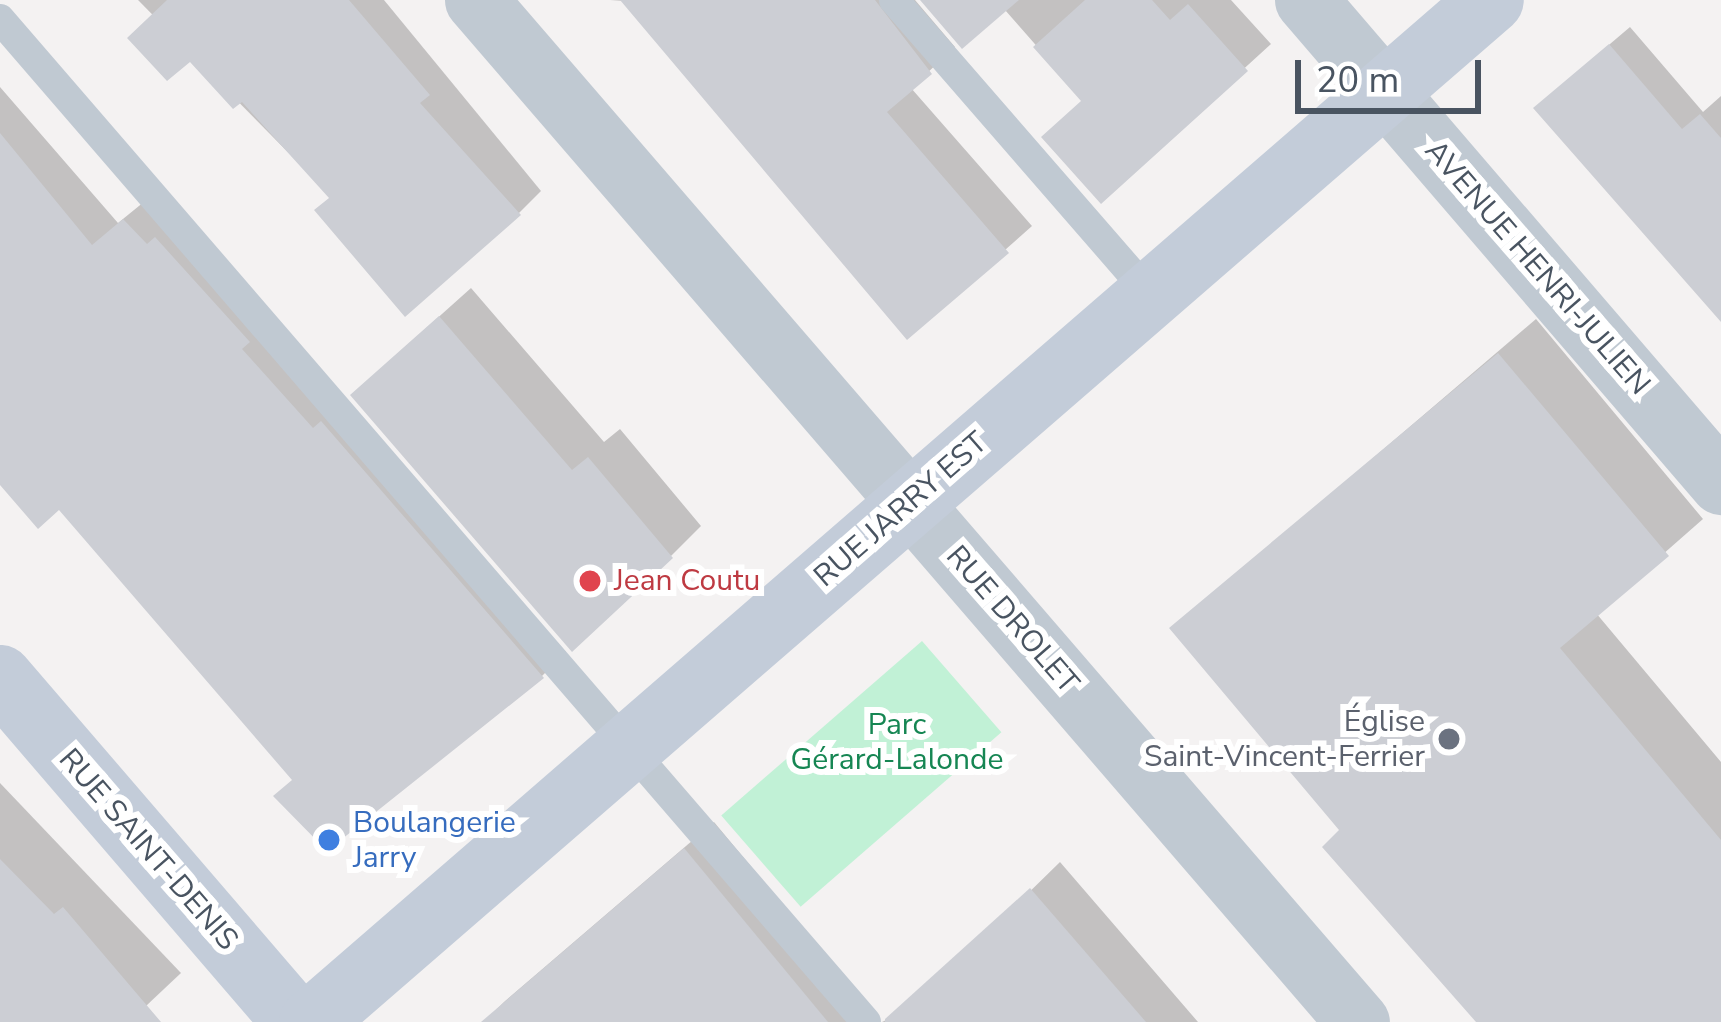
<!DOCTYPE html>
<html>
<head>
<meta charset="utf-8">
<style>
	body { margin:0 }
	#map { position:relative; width:1721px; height:1022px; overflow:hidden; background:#f4f2f2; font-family:"Nunito Sans",sans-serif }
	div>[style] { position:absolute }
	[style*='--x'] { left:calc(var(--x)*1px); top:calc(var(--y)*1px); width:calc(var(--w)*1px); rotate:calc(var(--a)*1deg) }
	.green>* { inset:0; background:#c1f1d6; transform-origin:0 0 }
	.shadow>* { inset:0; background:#0003 }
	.building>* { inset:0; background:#ccced4 }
	.lane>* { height:30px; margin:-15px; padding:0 15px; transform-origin:15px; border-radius:15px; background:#c0c9d2 }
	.street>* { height:63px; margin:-31.5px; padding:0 31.5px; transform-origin:31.5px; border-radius:31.5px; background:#c0c9d2 }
	.secondary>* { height:66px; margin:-33px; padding:0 33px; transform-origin:33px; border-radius:33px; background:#c3ccd9 }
	.dots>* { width:33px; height:33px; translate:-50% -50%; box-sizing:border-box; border:6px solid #fff; border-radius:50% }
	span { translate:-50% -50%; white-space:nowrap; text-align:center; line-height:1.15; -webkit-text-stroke:12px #fff; paint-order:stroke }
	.street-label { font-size:30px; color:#495461 }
	.health-label { font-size:30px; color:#be3a42 }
	.left { translate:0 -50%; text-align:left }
	.worship-label { font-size:30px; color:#5b616d }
	.right { translate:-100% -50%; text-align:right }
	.park-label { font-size:30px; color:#168653 }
	.shop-label { font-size:30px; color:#366cbe }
	.scale { position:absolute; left:1295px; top:60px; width:186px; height:54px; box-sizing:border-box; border:6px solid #495461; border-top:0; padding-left:15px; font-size:36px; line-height:42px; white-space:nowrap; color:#495461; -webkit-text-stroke:9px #fff; paint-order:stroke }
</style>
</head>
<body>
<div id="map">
	<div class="green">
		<div style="left:922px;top:641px;width:121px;height:266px;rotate:49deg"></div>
	</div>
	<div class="shadow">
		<div style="clip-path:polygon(138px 0,384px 0,541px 191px,519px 213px,332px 197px)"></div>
		<div style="clip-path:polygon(610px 0,915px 0,955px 47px,911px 88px,1032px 226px,908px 336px,625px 1px)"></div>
		<div style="clip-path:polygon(924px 0,1231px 0,1271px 44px,1101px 199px,1084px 100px,1005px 10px)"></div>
		<div style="clip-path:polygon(1630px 27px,1703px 112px,1721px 96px,1721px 321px,1557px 89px)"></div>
		<div style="clip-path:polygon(0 87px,118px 223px,150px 197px,566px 652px,542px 676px,295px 778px,60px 506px,0 479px)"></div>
		<div style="clip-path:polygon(471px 288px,604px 442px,620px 429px,701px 526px,671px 556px,385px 365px)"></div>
		<div style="clip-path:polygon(1536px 319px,1703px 519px,1596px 613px,1721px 762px,1721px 1014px,1711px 1022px,1480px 1022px,1343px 831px,1173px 629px)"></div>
		<div style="clip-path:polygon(0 783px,181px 973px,129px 1022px,0 1022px)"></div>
		<div style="clip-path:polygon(714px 822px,880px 1022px,484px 1022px,504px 1002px)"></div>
		<div style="clip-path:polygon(1060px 862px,1198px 1022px,882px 1022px,911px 1008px)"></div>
	</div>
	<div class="building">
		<div style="clip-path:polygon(167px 0,349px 0,430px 95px,420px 103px,521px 215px,405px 317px,314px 210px,329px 198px,242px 102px,233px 109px,190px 62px,167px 81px,127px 38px)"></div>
		<div style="clip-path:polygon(620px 0,875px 0,932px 74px,887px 112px,1009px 253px,907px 340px)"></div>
		<div style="clip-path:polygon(920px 0,1019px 0,962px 49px)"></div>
		<div style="clip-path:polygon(1085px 0,1152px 0,1170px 20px,1188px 4px,1248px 71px,1101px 204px,1041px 137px,1081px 101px,1033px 47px)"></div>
		<div style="clip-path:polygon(1609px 44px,1682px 129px,1700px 114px,1721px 138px,1721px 322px,1533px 108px)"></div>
		<div style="clip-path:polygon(0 133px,92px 245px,123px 219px,147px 244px,155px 237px,250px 342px,242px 349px,313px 428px,321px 421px,544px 678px,327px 851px,273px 796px,292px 780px,59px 510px,38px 529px,0 485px)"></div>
		<div style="clip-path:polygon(439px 316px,572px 470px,588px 457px,673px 558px,572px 652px,350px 395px)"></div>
		<div style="clip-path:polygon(1498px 353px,1669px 556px,1560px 648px,1721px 840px,1721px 1022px,1476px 1022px,1322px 847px,1339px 830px,1169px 628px)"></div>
		<div style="clip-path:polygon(684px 848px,828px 1022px,481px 1022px)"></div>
		<div style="clip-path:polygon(0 859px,54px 914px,63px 907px,161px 1022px,0 1022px)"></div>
		<div style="clip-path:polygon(1030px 888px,1146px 1022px,885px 1022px,885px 1019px)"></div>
	</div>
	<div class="lane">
		<div style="--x:894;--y:0;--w:392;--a:49"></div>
		<div style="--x:0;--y:19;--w:1325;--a:49.19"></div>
	</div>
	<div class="street">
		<div style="--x:476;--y:0;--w:1350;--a:49.21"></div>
		<div style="--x:1306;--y:0;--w:637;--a:49.33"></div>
	</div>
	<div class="secondary">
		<div style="--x:0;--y:678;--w:454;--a:49.3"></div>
		<div style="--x:312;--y:1022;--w:1560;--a:-40.92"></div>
	</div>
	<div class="dots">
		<div style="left:590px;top:581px;background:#e0444e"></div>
		<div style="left:1449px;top:739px;background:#6b7280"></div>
		<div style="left:329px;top:840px;background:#3f7fe0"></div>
	</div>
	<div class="street-label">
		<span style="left:1537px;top:268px;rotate:49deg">AVENUE HENRI-JULIEN</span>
		<span style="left:901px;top:510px;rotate:-41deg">RUE JARRY EST</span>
		<span style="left:1012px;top:620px;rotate:49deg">RUE DROLET</span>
		<span style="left:148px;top:850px;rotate:49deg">RUE SAINT-DENIS</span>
	</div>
	<div class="health-label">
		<span class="left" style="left:614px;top:581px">Jean Coutu</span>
	</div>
	<div class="worship-label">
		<span class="right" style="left:1425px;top:739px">Église<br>Saint-Vincent-Ferrier</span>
	</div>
	<div class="park-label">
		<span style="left:897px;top:742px">Parc<br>Gérard-Lalonde</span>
	</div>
	<div class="shop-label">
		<span class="left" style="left:353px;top:840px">Boulangerie<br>Jarry</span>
	</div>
	<div class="scale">20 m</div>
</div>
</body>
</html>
